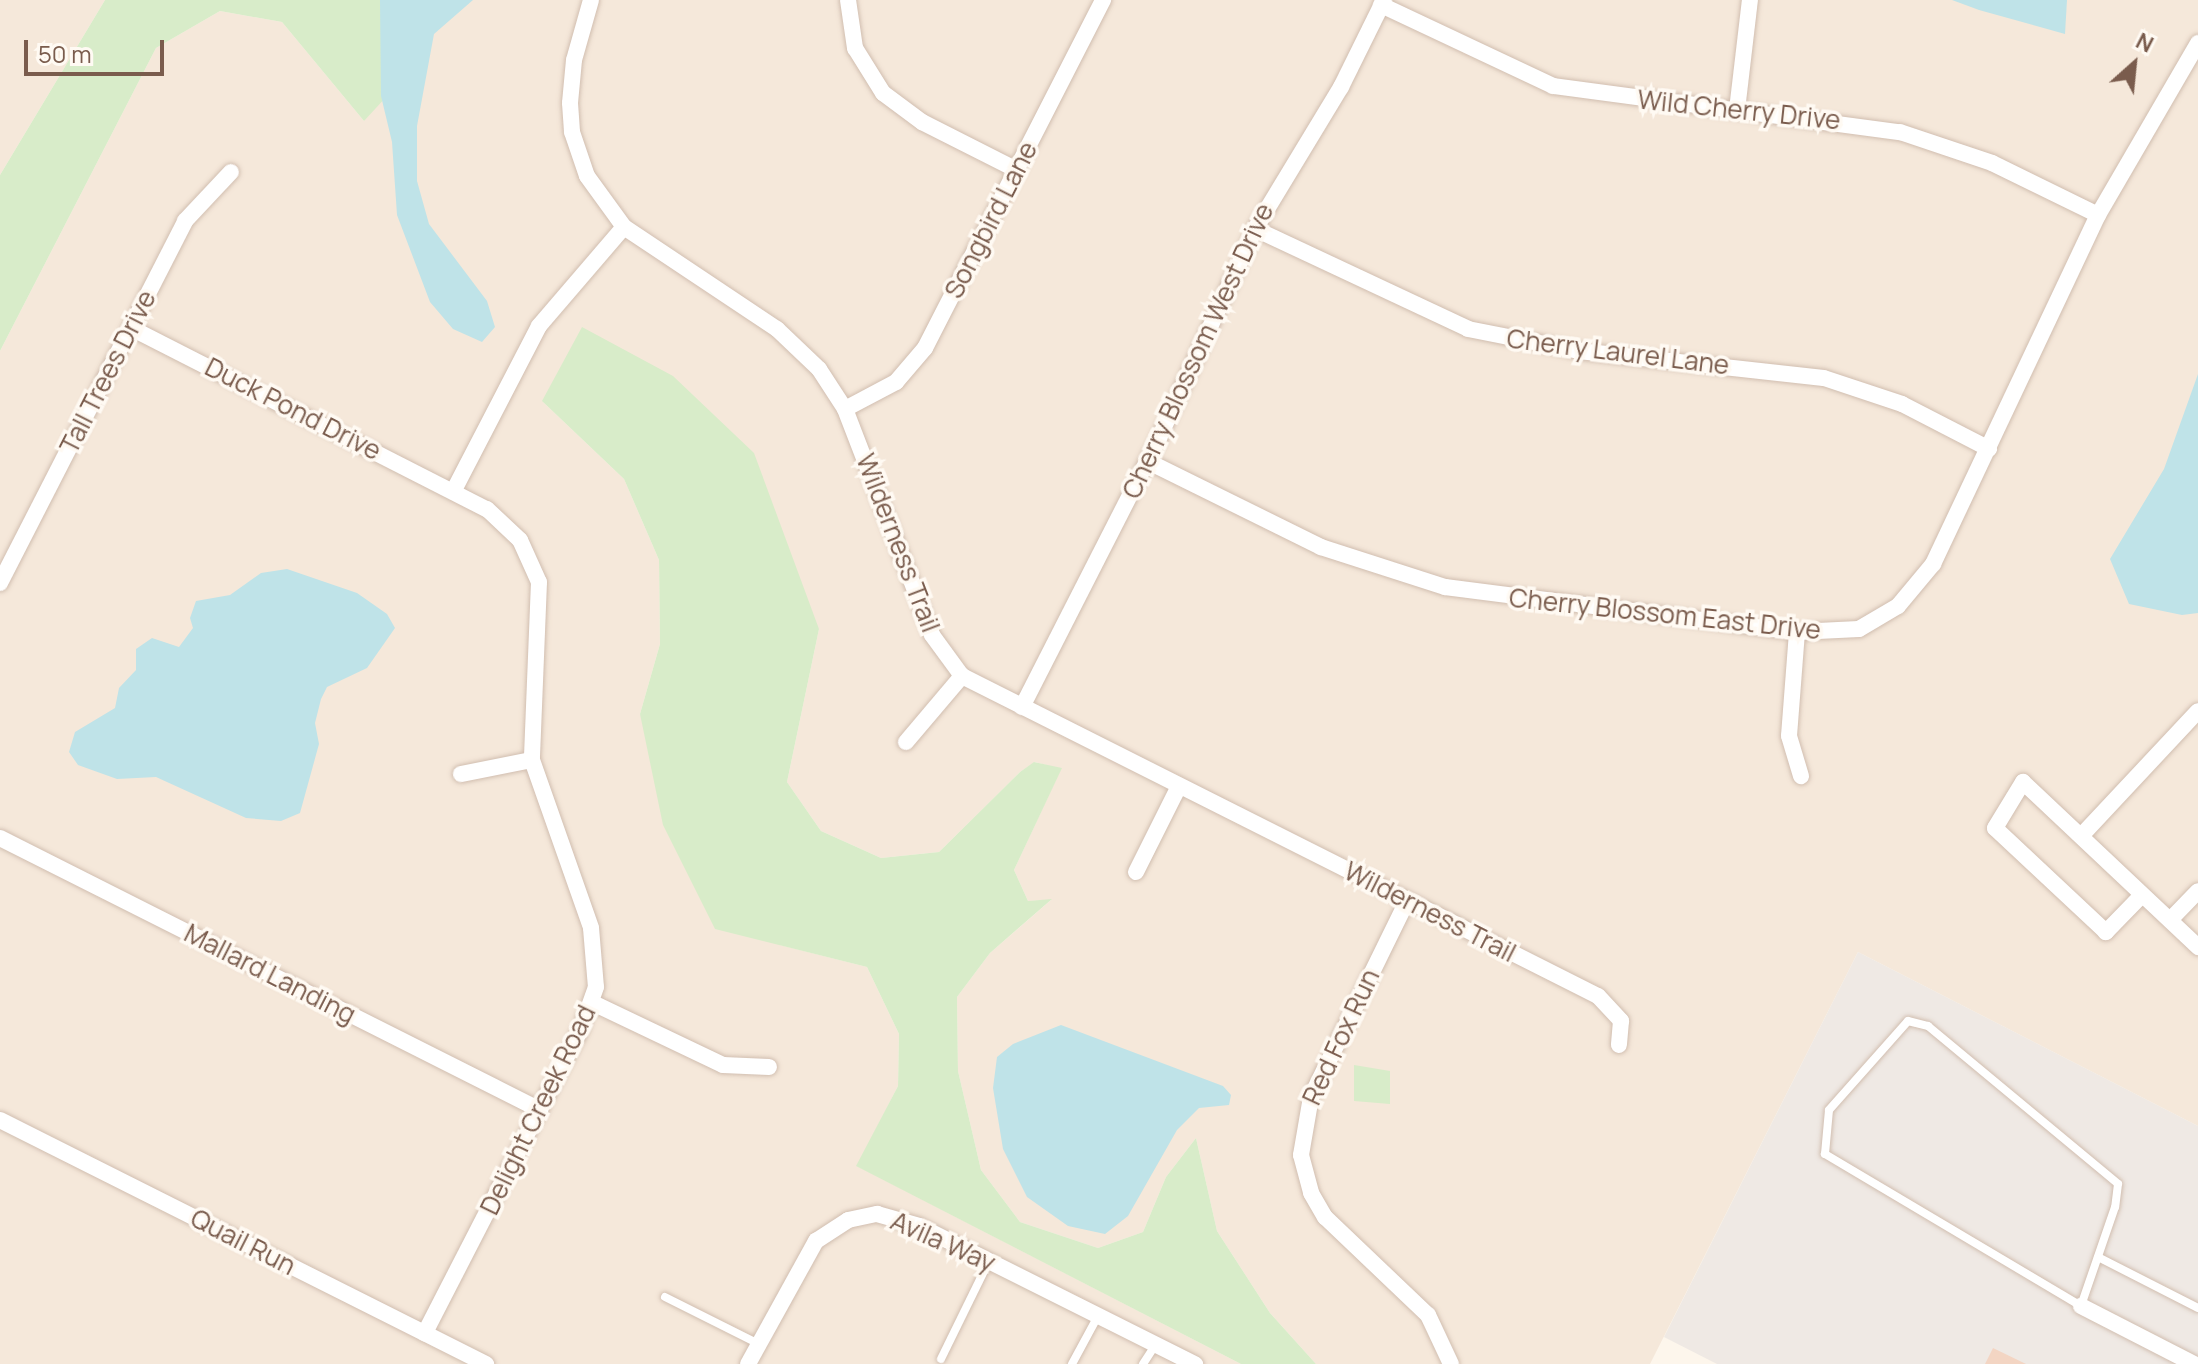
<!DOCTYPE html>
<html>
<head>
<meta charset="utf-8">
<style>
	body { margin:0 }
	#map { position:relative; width:2198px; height:1364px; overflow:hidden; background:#fdf6ec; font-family:Manrope,sans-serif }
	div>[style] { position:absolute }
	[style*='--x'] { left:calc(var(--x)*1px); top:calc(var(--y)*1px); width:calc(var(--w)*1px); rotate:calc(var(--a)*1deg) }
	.residential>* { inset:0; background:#f5e8da }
	.industrial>* { inset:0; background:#efe9e4 }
	.green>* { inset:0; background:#d8ecc9 }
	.water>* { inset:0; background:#bfe3e8 }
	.building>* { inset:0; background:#f3d5c3 }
	.roads { filter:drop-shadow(0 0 2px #d1beb0) drop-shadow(0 0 2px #d1beb0) }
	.lane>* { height:8px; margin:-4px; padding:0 4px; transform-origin:4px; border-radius:4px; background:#fff }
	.street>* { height:16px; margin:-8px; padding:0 8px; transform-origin:8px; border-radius:8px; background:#fff }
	span { translate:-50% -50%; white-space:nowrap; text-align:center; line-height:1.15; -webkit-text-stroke:7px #fffaf3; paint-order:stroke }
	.street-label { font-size:26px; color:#7a5c4d }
	.north { position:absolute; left:2094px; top:24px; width:80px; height:80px; -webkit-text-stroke:6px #fffaf3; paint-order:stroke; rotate:27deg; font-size:22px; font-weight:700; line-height:32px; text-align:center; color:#7a5c4d }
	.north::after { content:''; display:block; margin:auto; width:28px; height:36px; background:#7a5c4d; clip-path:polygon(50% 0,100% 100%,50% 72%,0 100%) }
	.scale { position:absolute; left:24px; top:40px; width:140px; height:36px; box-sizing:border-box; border:4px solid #7a5c4d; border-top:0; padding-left:10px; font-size:24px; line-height:28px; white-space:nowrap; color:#7a5c4d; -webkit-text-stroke:6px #fffaf3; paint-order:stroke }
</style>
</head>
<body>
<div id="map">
	<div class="residential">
		<div style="clip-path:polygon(0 0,105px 0,0 175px)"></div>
		<div style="clip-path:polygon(412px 0,2198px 0,2198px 1126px,1858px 952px,1650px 1364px,1316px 1364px,1270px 1313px,1217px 1231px,1196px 1138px,1166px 1177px,1143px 1232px,1098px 1248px,1020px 1222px,981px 1170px,958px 1071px,957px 997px,990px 953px,1051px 900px,1028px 901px,1014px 870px,1061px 769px,1035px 762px,1020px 772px,939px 852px,881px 858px,821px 831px,787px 782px,819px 629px,542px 401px,624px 479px,659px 560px,660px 644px,640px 714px,780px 945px,867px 967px,899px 1034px,898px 1086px,857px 1166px,1241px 1364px,0 1364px,0 351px,156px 48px,220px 11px,282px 22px,364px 121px)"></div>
	</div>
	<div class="industrial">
		<div style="clip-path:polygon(1858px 952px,2198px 1126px,2198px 1364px,1717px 1364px,1664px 1337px)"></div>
	</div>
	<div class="green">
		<div style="clip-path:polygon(105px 0,412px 0,399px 83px,364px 121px,282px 22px,220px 11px,156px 48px,0 351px,0 175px)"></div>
		<div style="clip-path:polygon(582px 327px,673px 376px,754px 453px,819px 629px,787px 782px,821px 831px,881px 858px,939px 852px,1020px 772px,1034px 762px,1062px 768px,1014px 870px,1028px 901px,1052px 899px,990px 953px,957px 997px,958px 1071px,981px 1170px,1020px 1222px,1098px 1248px,1143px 1232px,1166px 1177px,1196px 1138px,1217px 1231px,1270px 1313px,1316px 1364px,1241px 1364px,856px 1166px,898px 1086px,899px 1034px,867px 967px,715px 929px,663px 825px,640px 714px,660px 644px,659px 560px,624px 479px,542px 401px)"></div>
		<div style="clip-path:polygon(1354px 1065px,1390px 1071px,1390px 1104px,1354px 1101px)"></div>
	</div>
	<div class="water">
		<div style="clip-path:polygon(380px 0,473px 0,434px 34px,417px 126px,417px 181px,429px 224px,487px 301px,495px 327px,482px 342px,453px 329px,430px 302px,397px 215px,392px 142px,381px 96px)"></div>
		<div style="clip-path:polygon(1952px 0,2067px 0,2065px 34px,1979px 10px)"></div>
		<div style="clip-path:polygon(2198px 374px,2198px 613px,2182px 615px,2129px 604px,2110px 559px,2164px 469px)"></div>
		<div style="clip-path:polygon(287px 569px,357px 593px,387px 614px,395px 628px,367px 668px,327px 687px,321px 699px,315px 723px,319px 744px,300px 813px,281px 821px,246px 818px,156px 777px,117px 779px,78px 765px,69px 752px,75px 732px,115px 708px,119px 688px,136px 670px,136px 649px,152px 638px,179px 647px,193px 628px,190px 618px,196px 601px,230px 595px,261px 573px)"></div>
		<div style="clip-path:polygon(1061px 1025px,1223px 1086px,1231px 1095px,1229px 1105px,1199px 1108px,1177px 1130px,1128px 1216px,1105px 1234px,1068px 1226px,1027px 1197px,1003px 1149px,993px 1088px,997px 1057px,1013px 1044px)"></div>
	</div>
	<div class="building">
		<div style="clip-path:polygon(1993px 1348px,2026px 1364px,1985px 1364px)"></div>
	</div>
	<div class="roads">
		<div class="lane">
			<div style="--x:1908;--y:1021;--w:21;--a:14"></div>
			<div style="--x:1928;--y:1026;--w:247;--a:39.7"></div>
			<div style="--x:2118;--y:1184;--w:23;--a:97"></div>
			<div style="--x:2115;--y:1207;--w:105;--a:109"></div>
			<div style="--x:2081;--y:1306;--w:298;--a:-149.3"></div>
			<div style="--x:1825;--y:1154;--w:44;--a:-84.8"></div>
			<div style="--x:1829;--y:1110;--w:119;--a:-48.4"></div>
			<div style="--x:2098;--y:1257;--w:112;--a:27"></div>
			<div style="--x:665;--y:1297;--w:105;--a:26.6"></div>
			<div style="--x:941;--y:1359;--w:109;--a:-63.9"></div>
			<div style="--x:1072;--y:1364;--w:55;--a:-61.6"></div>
			<div style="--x:1143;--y:1364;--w:24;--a:-57"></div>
		</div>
		<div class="street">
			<div style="--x:591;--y:0;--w:62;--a:105.8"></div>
			<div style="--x:574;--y:60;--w:43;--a:95.3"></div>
			<div style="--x:570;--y:103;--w:29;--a:86"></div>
			<div style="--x:572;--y:132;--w:46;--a:71.2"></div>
			<div style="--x:587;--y:176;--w:63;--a:54"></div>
			<div style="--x:624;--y:227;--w:184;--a:33.7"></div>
			<div style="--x:777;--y:329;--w:58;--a:43.6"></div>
			<div style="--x:819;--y:369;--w:48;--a:57"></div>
			<div style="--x:845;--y:409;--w:242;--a:68.9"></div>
			<div style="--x:932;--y:635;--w:51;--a:53.8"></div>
			<div style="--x:962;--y:676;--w:712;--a:26.71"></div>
			<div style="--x:1598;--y:996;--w:34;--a:47"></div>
			<div style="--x:1621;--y:1021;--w:24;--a:95"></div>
			<div style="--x:848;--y:0;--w:49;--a:81.7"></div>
			<div style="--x:855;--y:48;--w:53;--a:58.1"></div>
			<div style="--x:883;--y:93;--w:49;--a:36.6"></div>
			<div style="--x:922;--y:122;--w:106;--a:26.8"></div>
			<div style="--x:1381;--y:5;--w:190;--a:25.2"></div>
			<div style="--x:1553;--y:86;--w:350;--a:7.6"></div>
			<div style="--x:1900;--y:132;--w:97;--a:18.6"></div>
			<div style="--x:1992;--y:163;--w:118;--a:26.1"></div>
			<div style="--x:1737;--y:110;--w:111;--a:-83.3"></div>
			<div style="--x:1255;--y:229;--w:235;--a:25.1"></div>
			<div style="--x:1468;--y:329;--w:113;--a:11.2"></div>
			<div style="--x:1579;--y:351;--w:246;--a:6.3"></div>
			<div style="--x:1824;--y:378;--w:82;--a:18.4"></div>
			<div style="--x:1902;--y:404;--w:98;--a:27.3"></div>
			<div style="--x:131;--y:328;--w:399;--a:27"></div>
			<div style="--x:487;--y:509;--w:45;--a:43.2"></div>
			<div style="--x:520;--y:540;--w:46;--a:65.7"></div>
			<div style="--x:539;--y:582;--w:178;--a:92.3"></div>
			<div style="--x:532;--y:760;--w:178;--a:70.6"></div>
			<div style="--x:591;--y:928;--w:59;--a:85.2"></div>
			<div style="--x:596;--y:987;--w:45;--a:109.7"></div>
			<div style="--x:581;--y:1029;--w:342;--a:117.2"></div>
			<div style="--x:845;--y:409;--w:58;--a:-27.9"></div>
			<div style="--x:896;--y:382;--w:45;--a:-49.5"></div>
			<div style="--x:925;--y:348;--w:391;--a:-62.9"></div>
			<div style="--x:1147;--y:461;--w:194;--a:26.3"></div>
			<div style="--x:1321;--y:547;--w:130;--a:17.9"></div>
			<div style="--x:1445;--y:587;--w:355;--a:7.3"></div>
			<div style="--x:1797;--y:632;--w:62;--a:-2.8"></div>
			<div style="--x:1859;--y:629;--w:45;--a:-30.5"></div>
			<div style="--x:1898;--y:606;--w:55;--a:-50.2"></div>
			<div style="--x:1933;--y:564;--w:386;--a:-64.7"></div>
			<div style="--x:2098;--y:215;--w:199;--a:-59.8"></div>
			<div style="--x:454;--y:490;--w:185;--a:-62.6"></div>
			<div style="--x:539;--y:326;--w:130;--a:-49.4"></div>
			<div style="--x:0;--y:583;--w:407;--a:-62.9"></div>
			<div style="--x:185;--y:221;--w:67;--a:-46.8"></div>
			<div style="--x:1797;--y:632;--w:104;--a:94.4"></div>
			<div style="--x:1789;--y:736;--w:42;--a:73.3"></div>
			<div style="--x:1022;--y:707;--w:302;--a:-63"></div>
			<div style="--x:1159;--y:438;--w:230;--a:-65.3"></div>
			<div style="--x:1255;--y:229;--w:166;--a:-58.8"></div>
			<div style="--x:1341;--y:87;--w:97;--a:-63.7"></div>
			<div style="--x:906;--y:742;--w:87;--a:-49.7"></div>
			<div style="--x:461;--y:774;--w:72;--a:-11.2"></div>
			<div style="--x:2081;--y:836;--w:171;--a:-46.9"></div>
			<div style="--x:0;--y:838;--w:605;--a:26.73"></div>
			<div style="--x:1136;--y:872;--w:96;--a:-63.4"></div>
			<div style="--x:2142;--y:895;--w:52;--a:134.2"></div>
			<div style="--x:2106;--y:932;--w:152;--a:-136.9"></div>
			<div style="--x:1995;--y:828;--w:54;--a:-58.7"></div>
			<div style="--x:2023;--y:782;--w:241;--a:43.3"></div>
			<div style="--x:1407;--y:901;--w:218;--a:116.1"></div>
			<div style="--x:1311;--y:1097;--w:59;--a:99.8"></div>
			<div style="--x:1301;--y:1155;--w:39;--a:75"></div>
			<div style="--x:1311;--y:1193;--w:28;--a:60"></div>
			<div style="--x:1325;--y:1217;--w:142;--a:43.6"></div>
			<div style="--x:1428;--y:1315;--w:54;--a:64.9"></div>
			<div style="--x:2170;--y:920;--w:40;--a:-46"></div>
			<div style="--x:593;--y:1003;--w:144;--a:25.5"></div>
			<div style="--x:723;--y:1065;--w:46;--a:2.5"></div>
			<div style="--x:0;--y:1120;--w:544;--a:26.66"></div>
			<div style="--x:2081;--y:1306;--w:127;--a:27.2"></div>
			<div style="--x:748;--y:1364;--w:141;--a:-61.1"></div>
			<div style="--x:816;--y:1241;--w:38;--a:-33"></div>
			<div style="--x:848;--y:1220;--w:30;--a:-12"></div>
			<div style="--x:877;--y:1214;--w:44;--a:15.9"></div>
			<div style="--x:919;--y:1226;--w:309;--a:26.6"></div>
		</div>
	</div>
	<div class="street-label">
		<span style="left:1739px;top:110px;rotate:6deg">Wild Cherry Drive</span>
		<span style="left:991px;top:220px;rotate:-63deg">Songbird Lane</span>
		<span style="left:1198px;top:351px;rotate:-65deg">Cherry Blossom West Drive</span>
		<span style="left:1618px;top:352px;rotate:7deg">Cherry Laurel Lane</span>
		<span style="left:108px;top:372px;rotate:-63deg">Tall Trees Drive</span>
		<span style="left:293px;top:409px;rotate:27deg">Duck Pond Drive</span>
		<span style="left:898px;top:543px;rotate:69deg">Wilderness Trail</span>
		<span style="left:1665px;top:614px;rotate:6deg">Cherry Blossom East Drive</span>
		<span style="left:1430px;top:912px;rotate:27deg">Wilderness Trail</span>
		<span style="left:270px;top:974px;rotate:27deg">Mallard Landing</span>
		<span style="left:1341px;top:1037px;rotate:-65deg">Red Fox Run</span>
		<span style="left:538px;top:1110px;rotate:-64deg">Delight Creek Road</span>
		<span style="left:243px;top:1242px;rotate:27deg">Quail Run</span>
		<span style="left:943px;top:1242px;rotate:24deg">Avila Way</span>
	</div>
	<div class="north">N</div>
	<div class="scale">50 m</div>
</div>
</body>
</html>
